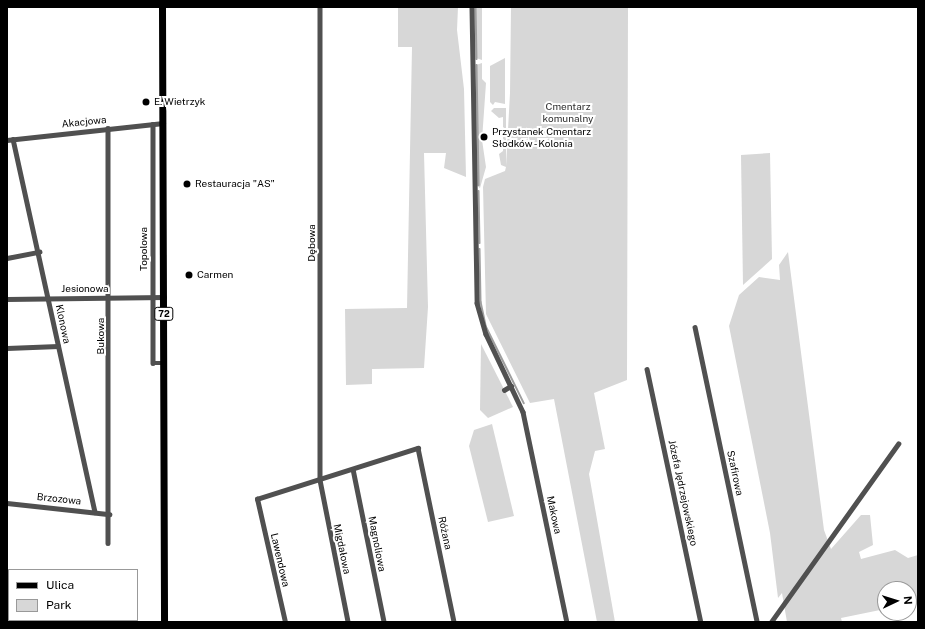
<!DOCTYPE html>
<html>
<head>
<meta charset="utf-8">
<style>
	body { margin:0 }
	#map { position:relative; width:925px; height:629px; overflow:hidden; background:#fff; font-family:"Public Sans",sans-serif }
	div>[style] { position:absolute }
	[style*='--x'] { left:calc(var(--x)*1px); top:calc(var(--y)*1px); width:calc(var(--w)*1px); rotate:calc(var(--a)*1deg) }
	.green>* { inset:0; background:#d7d7d7 }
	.stream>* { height:1.5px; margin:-0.75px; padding:0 0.75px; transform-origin:0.75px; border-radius:0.75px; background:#9e9e9e }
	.minor>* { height:4.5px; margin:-2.25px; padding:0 2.25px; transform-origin:2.25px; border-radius:2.25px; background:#505050 }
	.primary>* { height:7px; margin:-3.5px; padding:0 3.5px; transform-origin:3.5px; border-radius:3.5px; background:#000 }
	.dots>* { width:11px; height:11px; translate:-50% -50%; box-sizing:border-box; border:2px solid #fff; border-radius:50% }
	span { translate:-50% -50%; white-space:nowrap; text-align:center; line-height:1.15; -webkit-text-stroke:4px #fff; paint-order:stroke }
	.shield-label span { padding:1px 3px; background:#fff; border:1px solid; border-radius:3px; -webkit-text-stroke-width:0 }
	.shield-label { font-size:9px; color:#000; font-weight:700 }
	.poi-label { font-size:10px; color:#000 }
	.left { translate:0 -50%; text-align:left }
	.park-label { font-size:10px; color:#2e2e2e }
	.street-label { font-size:10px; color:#000 }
	.frame { position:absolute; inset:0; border:8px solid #000; pointer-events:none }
	.legend { position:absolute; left:8px; top:569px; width:130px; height:52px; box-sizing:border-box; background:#fff; border:1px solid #999; margin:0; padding:5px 7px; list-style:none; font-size:12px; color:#000 }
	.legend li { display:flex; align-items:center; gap:8px; height:20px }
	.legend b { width:20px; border:1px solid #999 }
	.north { position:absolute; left:877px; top:581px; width:40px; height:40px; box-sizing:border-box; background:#fff; border:1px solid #999; border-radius:50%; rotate:86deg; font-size:11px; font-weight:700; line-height:16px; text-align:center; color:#000 }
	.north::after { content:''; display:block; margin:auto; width:14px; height:18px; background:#000; clip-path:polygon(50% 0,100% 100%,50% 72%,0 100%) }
</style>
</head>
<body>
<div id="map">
	<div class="green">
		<div style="clip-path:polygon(398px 7px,458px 7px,457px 30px,464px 89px,466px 177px,444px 168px,446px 153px,424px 153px,428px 307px,424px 368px,372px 369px,372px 384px,346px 385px,345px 309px,407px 308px,412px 47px,398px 47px)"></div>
		<div style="clip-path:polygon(474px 7px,482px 7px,482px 60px,476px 58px)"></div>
		<div style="clip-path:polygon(511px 7px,628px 7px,627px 380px,594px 393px,605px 449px,595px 451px,589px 474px,615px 622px,597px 622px,554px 399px,530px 403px,486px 314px,483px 187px,485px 179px,505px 171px,506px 167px,501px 165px,499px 154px,503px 151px,503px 117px,499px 118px,491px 111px,494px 108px,506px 108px,506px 166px,510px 93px)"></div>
		<div style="clip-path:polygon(505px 58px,505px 104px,495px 102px,493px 105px,490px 102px,490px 66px)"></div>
		<div style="clip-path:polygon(482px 63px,482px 79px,486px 83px,482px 140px,486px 167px,480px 188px,477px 186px,476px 65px)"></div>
		<div style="clip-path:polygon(770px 153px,772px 259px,743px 285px,741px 155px)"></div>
		<div style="clip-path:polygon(788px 252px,824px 530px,831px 549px,861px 515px,870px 515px,873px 545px,859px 552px,861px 559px,895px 550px,908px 558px,918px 555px,918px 602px,909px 604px,909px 589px,885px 589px,885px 609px,841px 618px,842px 622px,787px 622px,782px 593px,778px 598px,770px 533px,729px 326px,739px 295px,759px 277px,780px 280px,779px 265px)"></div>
		<div style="clip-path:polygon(481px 344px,513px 407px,488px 418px,480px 410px)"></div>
		<div style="clip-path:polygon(492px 424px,514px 516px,488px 522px,469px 446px,474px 430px)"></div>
	</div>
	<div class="stream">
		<div style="--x:476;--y:7;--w:52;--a:88.9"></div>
		<div style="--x:477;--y:65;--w:120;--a:89"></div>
		<div style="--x:479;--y:191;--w:52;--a:88.9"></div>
		<div style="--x:480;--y:249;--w:53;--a:88.9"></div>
		<div style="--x:481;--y:302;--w:25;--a:78"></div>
		<div style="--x:486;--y:326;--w:86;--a:63.7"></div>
	</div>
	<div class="minor">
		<div style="--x:320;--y:7;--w:473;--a:90"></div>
		<div style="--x:320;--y:480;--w:145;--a:78.8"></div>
		<div style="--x:472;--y:7;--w:296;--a:89"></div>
		<div style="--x:477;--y:303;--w:32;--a:74"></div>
		<div style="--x:486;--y:334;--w:86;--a:64.6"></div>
		<div style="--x:523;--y:412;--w:215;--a:78.2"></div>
		<div style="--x:153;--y:124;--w:239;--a:90"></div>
		<div style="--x:153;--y:363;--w:11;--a:0"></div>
		<div style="--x:108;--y:128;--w:415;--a:90"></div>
		<div style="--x:13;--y:139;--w:382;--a:77.6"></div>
		<div style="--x:7;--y:140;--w:157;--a:-6.2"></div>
		<div style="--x:7;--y:258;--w:33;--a:-11"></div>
		<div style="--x:7;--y:299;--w:157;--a:-0.7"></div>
		<div style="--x:695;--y:327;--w:301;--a:78.1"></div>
		<div style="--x:7;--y:348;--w:51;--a:-2.2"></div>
		<div style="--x:647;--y:369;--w:259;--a:78"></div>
		<div style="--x:504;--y:390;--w:8;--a:-30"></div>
		<div style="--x:353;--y:469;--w:156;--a:78.5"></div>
		<div style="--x:7;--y:503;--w:103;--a:6.2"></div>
		<div style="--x:7;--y:576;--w:2;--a:0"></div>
		<div style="--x:285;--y:622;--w:126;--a:-102.8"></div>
		<div style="--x:257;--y:499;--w:169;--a:-17.6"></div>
		<div style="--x:418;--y:448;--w:178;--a:78.3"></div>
		<div style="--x:771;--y:622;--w:219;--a:-54.5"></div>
	</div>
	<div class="primary">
		<div style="--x:162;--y:7;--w:615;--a:89.81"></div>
	</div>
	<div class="dots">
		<div style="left:146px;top:102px;background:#000"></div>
		<div style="left:484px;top:137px;background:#000"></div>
		<div style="left:187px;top:184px;background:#000"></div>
		<div style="left:189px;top:275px;background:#000"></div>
	</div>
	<div class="shield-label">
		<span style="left:164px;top:314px">72</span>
	</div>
	<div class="poi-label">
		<span class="left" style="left:154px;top:102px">E. Wietrzyk</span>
		<span class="left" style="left:492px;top:137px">Przystanek Cmentarz<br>Słodków - Kolonia</span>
		<span class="left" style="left:195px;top:184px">Restauracja "AS"</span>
		<span class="left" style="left:197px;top:275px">Carmen</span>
	</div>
	<div class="park-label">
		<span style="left:568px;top:112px">Cmentarz<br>komunalny</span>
	</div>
	<div class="street-label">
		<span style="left:84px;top:122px;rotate:-6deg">Akacjowa</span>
		<span style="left:312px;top:243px;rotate:-90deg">Dębowa</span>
		<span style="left:144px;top:249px;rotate:-90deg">Topolowa</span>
		<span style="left:85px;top:289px">Jesionowa</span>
		<span style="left:63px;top:324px;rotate:78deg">Klonowa</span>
		<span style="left:101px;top:336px;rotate:-90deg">Bukowa</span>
		<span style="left:735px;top:473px;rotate:78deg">Szafirowa</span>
		<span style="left:683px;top:493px;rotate:78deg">Józefa Jędrzejowskiego</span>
		<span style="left:59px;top:499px;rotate:6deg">Brzozowa</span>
		<span style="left:554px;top:515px;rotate:78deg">Makowa</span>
		<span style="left:445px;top:533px;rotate:78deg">Różana</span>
		<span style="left:377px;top:544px;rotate:79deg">Magnoliowa</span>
		<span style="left:342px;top:549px;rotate:78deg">Migdałowa</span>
		<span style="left:280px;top:560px;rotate:77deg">Lawendowa</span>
	</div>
	<div class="frame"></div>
	<ul class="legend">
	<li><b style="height:5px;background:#000"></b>Ulica</li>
	<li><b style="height:11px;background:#d7d7d7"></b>Park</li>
	</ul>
	<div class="north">N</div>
</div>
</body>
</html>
